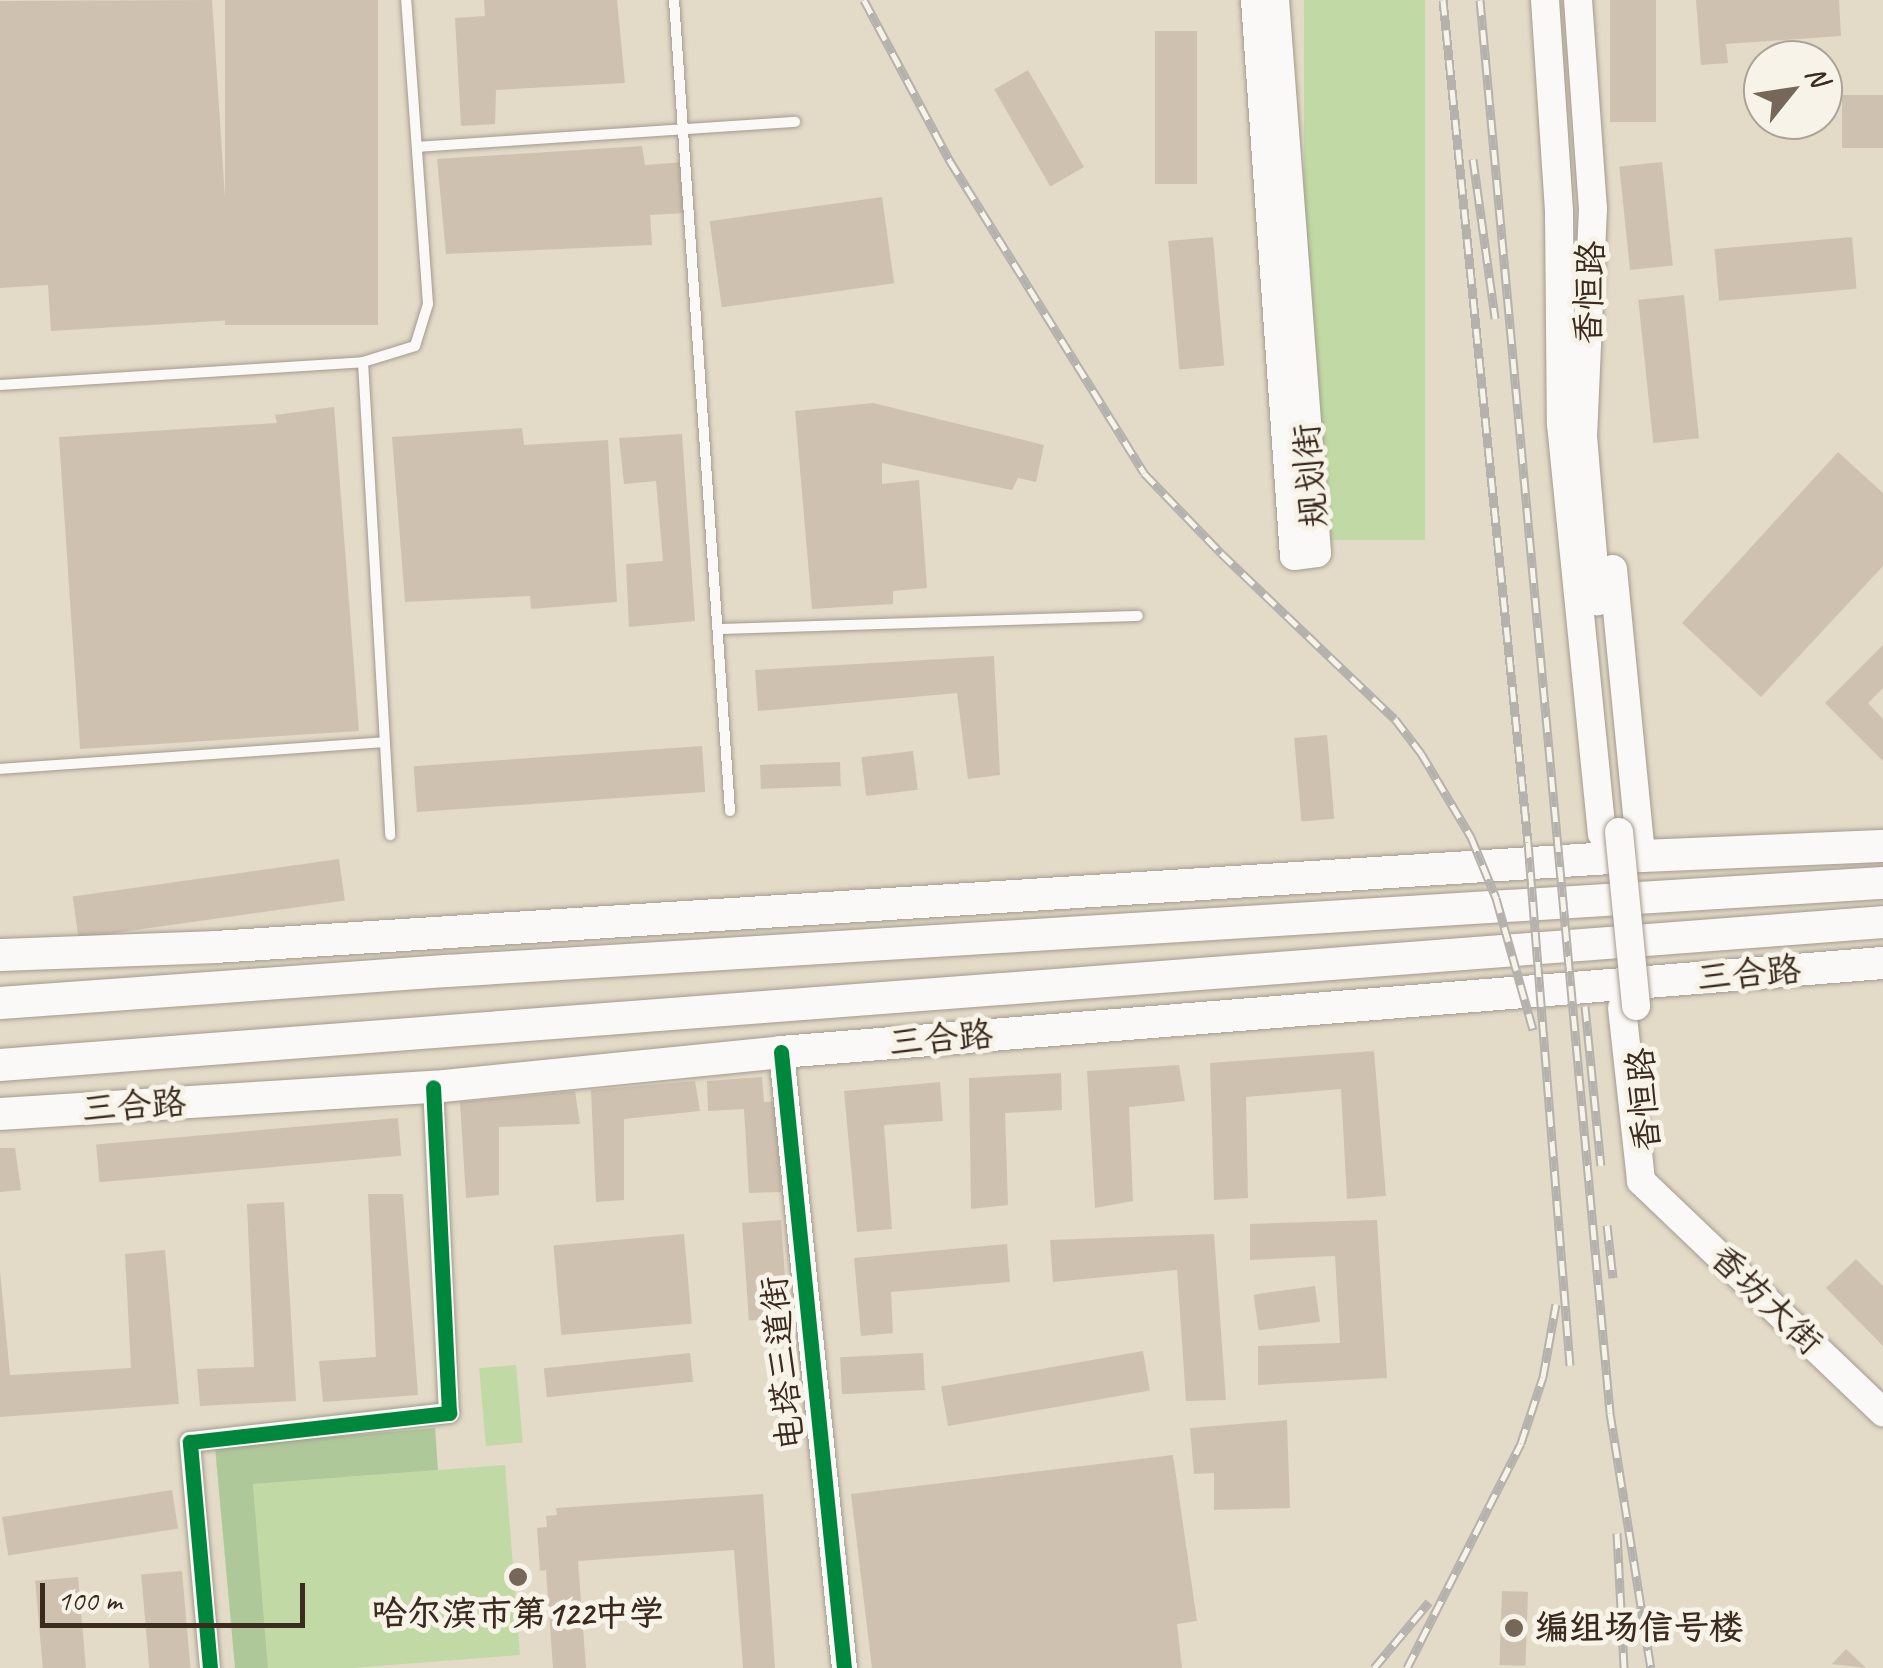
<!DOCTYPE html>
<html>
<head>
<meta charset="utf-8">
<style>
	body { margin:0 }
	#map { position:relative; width:1883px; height:1668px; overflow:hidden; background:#e3dac7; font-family:Caveat,"LXGW WenKai TC",sans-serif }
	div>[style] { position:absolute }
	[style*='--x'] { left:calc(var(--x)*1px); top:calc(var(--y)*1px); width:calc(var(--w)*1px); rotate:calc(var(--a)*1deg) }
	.green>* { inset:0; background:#c1daa5; transform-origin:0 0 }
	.forest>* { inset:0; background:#afc89a }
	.building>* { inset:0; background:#cfc1b0; transform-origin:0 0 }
	.roads { filter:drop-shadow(0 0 2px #a39b8f) drop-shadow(0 0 2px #a39b8f) }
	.service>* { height:10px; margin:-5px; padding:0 5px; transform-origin:5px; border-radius:5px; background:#fbf9f7 }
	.minor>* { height:20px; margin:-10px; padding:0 10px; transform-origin:10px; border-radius:10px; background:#fbf9f7 }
	.tertiary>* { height:25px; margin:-12.5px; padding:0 12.5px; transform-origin:12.5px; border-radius:12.5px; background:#fbf9f7 }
	.secondary>* { height:28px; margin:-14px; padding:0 14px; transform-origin:14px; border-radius:14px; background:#fbf9f7 }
	.trunk>* { height:32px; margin:-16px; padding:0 16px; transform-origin:16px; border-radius:16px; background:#fbf9f7 }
	.rail>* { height:9px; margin-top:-4.5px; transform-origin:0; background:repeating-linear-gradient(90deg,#f7f3e8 0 15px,#b5b2ae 0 30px); box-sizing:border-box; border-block:2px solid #b5b2ae }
	.bridges { filter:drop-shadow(0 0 2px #a39b8f) drop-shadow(0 0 2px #a39b8f) }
	.secondary-bridge>* { height:28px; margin:-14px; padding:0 14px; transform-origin:14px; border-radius:14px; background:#fbf9f7 }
	.cycleway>* { height:15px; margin:-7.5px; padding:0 7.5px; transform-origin:7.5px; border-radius:7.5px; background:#00873e }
	.dots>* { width:28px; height:28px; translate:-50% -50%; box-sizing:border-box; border:5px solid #f7f3e8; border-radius:50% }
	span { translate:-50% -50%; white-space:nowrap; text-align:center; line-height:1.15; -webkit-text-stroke:10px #f7f3e8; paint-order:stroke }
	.street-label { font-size:35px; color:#3b2a1e }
	.poi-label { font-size:35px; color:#3b2a1e; font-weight:700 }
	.left { translate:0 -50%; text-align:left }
	.north { position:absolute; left:1743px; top:40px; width:100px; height:100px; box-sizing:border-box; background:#f7f3e8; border:2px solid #aca397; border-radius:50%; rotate:60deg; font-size:28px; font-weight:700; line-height:40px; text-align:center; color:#3b2a1e }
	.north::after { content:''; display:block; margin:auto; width:35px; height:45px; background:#766859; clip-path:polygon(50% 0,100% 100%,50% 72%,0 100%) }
	.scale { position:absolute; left:40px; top:1583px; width:265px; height:45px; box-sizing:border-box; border:5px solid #3b2a1e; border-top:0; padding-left:12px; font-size:30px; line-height:35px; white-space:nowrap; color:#3b2a1e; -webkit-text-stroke:8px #f7f3e8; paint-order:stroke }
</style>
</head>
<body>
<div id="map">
	<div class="green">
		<div style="left:1304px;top:0;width:121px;height:540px"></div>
		<div style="left:516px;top:1365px;width:78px;height:37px;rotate:85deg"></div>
		<div style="clip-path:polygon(505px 1465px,520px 1655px,352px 1668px,268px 1668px,253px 1484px)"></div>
	</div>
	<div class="forest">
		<div style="clip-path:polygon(435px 1428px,438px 1470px,253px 1484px,268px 1668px,235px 1668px,215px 1447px)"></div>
	</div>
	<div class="building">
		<div style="clip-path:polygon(212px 0,233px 320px,51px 331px,48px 285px,0 288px,0 1px)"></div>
		<div style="left:225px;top:0;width:153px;height:325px"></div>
		<div style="clip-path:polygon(484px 0,617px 0,625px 83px,496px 90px,495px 124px,461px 126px,455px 18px,485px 16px)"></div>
		<div style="left:1610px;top:0;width:46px;height:122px"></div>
		<div style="clip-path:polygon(1696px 0,1839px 0,1841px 36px,1726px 44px,1728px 63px,1701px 65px)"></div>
		<div style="left:1155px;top:31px;width:42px;height:153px"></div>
		<div style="left:1028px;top:70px;width:112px;height:39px;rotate:60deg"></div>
		<div style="left:1883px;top:95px;width:53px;height:41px;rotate:90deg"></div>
		<div style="clip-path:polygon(642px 146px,645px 165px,684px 162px,687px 213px,650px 215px,652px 245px,446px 254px,437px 159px)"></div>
		<div style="left:1662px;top:162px;width:104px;height:43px;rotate:84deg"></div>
		<div style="left:882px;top:197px;width:87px;height:174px;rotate:82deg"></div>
		<div style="left:1213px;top:237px;width:129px;height:45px;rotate:85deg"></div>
		<div style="left:1852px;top:237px;width:52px;height:138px;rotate:85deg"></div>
		<div style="left:1684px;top:295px;width:144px;height:46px;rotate:84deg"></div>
		<div style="clip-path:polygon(873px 403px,1044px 445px,1036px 482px,1018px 478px,1012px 490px,882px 463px,882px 484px,919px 480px,927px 588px,893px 591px,893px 604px,812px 609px,795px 411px)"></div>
		<div style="clip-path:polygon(334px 407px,359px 731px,80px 749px,59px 437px,277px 423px,275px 415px)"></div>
		<div style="clip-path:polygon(522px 428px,524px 445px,608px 440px,617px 602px,531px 609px,530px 596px,405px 602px,392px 437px)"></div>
		<div style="clip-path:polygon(682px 434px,695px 621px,629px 627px,626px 564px,663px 561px,656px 481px,624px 484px,619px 438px)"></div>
		<div style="clip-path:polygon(1838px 452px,1883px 493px,1883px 566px,1761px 697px,1682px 623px)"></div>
		<div style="clip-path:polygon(1883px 645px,1883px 688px,1868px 703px,1883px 719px,1883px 761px,1825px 703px)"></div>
		<div style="clip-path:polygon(994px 656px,1000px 775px,968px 779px,957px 693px,758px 711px,755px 670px)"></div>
		<div style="left:1327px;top:735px;width:84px;height:33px;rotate:85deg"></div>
		<div style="left:702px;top:746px;width:46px;height:289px;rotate:86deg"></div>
		<div style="left:913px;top:751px;width:39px;height:52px;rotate:83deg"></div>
		<div style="left:840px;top:762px;width:24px;height:80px;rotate:88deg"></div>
		<div style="left:339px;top:859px;width:42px;height:269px;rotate:82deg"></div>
		<div style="clip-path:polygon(1374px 1051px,1386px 1196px,1347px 1199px,1341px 1089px,1246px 1097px,1248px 1198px,1214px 1200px,1210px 1063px)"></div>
		<div style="clip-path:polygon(1179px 1065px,1185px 1101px,1129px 1107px,1133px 1201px,1095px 1208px,1087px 1071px)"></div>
		<div style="clip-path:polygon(1061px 1073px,1062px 1110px,1005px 1113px,1008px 1205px,971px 1209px,969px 1078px)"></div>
		<div style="clip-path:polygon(762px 1077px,764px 1102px,776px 1101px,781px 1192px,749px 1193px,744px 1109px,708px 1111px,707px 1081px)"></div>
		<div style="clip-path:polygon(695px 1081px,700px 1111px,624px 1119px,624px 1200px,596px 1202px,591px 1090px)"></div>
		<div style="clip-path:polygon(940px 1082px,943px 1121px,884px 1125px,892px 1229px,857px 1232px,844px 1091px)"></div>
		<div style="clip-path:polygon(575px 1091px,580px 1124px,499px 1127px,499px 1195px,466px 1198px,460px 1102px)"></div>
		<div style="left:398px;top:1118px;width:38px;height:303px;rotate:85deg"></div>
		<div style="clip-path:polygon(0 1148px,15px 1148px,21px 1190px,0 1192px)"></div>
		<div style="clip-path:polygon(368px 1194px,403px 1194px,418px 1395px,323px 1402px,319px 1361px,376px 1357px)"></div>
		<div style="clip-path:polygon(284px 1202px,296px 1401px,200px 1406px,197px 1369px,254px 1367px,247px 1204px)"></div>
		<div style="left:781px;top:1220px;width:98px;height:39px;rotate:86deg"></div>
		<div style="clip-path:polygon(1377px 1220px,1387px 1378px,1258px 1385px,1258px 1346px,1340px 1343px,1335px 1256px,1250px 1260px,1250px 1224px)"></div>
		<div style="left:684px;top:1234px;width:90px;height:131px;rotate:85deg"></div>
		<div style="clip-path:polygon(1214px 1234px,1226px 1400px,1186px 1401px,1177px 1270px,1053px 1282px,1050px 1240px)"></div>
		<div style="clip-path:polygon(1007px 1244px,1010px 1282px,891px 1292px,893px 1333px,861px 1336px,854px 1258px)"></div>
		<div style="clip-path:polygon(165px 1250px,179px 1404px,0 1417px,0 1271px,10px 1375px,131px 1368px,125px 1254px)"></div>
		<div style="clip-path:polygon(1856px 1259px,1883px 1286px,1883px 1346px,1826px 1288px)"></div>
		<div style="left:1315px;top:1286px;width:36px;height:62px;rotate:82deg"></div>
		<div style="left:1143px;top:1351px;width:40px;height:205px;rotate:80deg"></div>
		<div style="left:690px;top:1353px;width:29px;height:147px;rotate:84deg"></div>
		<div style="left:923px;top:1353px;width:37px;height:83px;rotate:87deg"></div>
		<div style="clip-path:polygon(1287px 1420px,1290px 1508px,1214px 1510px,1214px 1473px,1194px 1474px,1190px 1428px)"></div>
		<div style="clip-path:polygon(1173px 1455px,1197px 1621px,1177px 1624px,1182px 1668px,872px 1668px,851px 1494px)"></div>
		<div style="left:172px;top:1490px;width:39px;height:172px;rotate:81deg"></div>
		<div style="clip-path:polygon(763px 1494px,775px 1668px,743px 1668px,734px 1550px,578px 1561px,586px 1668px,553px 1668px,546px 1570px,540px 1571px,537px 1528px,547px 1527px,546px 1516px,557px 1515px,556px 1508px)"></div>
		<div style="left:182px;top:1571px;width:97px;height:41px;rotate:85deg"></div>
		<div style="left:78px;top:1577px;width:91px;height:43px;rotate:85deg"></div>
		<div style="left:1502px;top:1591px;width:26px;height:74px;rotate:2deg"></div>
		<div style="clip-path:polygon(1846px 1649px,1866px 1668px,1832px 1664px)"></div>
	</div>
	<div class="roads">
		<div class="service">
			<div style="--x:674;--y:0;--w:813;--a:86.05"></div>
			<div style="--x:417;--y:147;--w:379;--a:-3.8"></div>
			<div style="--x:363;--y:362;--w:474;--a:86.7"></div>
			<div style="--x:0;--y:385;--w:364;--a:-3.6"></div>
			<div style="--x:363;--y:362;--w:54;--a:-17.1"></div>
			<div style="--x:415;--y:346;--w:44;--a:-72.8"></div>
			<div style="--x:428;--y:304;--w:305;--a:-94.1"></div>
			<div style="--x:718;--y:629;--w:420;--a:-1.8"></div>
			<div style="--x:0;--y:769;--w:384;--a:-4"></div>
		</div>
		<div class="minor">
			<div style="--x:210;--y:1668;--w:227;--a:-95.1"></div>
			<div style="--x:190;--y:1442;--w:261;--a:-6.4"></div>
			<div style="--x:449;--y:1413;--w:326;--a:-92.8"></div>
		</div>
		<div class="tertiary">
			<div style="--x:781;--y:1052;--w:619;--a:84.16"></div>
		</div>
		<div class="secondary">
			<div style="--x:1255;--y:0;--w:557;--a:85.99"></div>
			<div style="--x:1294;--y:556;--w:23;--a:-7"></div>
			<div style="--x:1317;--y:553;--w:555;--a:-94.34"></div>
			<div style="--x:1545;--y:0;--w:211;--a:86.2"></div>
			<div style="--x:1559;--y:211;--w:213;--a:89.5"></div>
			<div style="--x:1561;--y:424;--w:412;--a:84.3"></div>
			<div style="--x:1578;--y:0;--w:209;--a:85.9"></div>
			<div style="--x:1593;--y:208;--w:228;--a:92.5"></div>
			<div style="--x:1583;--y:436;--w:166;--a:85.2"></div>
			<div style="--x:1613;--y:569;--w:288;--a:84.4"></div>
			<div style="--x:1622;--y:1008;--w:174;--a:83.7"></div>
			<div style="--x:1641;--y:1181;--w:335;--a:43.7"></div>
		</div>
		<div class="trunk">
			<div style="--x:0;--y:955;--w:215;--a:-2.1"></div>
			<div style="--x:215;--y:947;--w:1429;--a:-3.65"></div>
			<div style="--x:1641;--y:856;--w:242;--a:-2.4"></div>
			<div style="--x:0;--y:1003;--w:448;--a:-4.1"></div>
			<div style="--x:447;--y:971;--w:1439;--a:-3.51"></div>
			<div style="--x:0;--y:1065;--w:1888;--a:-4.34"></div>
			<div style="--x:0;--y:1114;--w:434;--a:-3.6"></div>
			<div style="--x:433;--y:1087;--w:350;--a:-5.7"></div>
			<div style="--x:781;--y:1052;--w:1106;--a:-4.62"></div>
		</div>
	</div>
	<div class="rail">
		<div style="--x:864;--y:0;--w:183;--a:61.9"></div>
		<div style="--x:950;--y:161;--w:367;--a:58.1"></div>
		<div style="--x:1144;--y:473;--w:111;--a:46.1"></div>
		<div style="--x:1221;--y:553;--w:240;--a:43.7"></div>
		<div style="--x:1395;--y:719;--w:43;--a:52.6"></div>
		<div style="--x:1421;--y:753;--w:98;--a:59.2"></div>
		<div style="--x:1471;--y:837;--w:66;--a:67.7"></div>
		<div style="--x:1496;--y:898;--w:137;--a:74.3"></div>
		<div style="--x:1443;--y:0;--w:846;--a:84.24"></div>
		<div style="--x:1528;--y:842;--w:525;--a:85.41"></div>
		<div style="--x:1480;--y:0;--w:1419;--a:84.74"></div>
		<div style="--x:1610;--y:1413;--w:258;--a:80.9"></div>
		<div style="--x:1473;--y:159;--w:161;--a:82.1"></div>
		<div style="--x:1585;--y:1006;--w:160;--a:84.3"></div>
		<div style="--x:1607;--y:1225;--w:53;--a:83.5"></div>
		<div style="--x:1617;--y:1533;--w:135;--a:87"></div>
		<div style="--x:1374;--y:1668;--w:86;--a:-50.2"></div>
		<div style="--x:1407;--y:1668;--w:252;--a:-63.1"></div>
		<div style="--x:1521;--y:1443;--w:70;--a:-71.6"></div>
		<div style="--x:1543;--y:1377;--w:74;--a:-79.9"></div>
	</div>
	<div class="bridges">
		<div class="secondary-bridge">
			<div style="--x:1619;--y:832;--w:175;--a:84.4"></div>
		</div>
	</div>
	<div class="cycleway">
		<div style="--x:781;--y:1052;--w:619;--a:84.16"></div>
		<div style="--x:210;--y:1668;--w:227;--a:-95.1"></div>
		<div style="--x:190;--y:1442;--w:261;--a:-6.4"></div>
		<div style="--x:449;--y:1413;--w:326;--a:-92.8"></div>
	</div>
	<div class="dots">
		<div style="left:518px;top:1577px;background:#766859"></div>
		<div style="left:1514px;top:1628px;background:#766859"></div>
	</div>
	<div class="street-label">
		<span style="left:1590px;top:293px;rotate:-88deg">香恒路</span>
		<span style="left:1311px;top:476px;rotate:-95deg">规划街</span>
		<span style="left:1749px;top:974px;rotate:-5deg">三合路</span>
		<span style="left:941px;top:1039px;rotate:-5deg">三合路</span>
		<span style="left:1644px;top:1100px;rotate:-94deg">香恒路</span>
		<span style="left:134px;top:1106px;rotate:-4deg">三合路</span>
		<span style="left:1766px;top:1300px;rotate:44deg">香坊大街</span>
		<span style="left:783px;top:1363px;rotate:-96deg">电塔三道街</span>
	</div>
	<div class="poi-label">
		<span style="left:518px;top:1614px">哈尔滨市第122中学</span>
		<span class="left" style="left:1534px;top:1628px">编组场信号楼</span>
	</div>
	<div class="north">N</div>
	<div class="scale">100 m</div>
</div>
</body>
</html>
